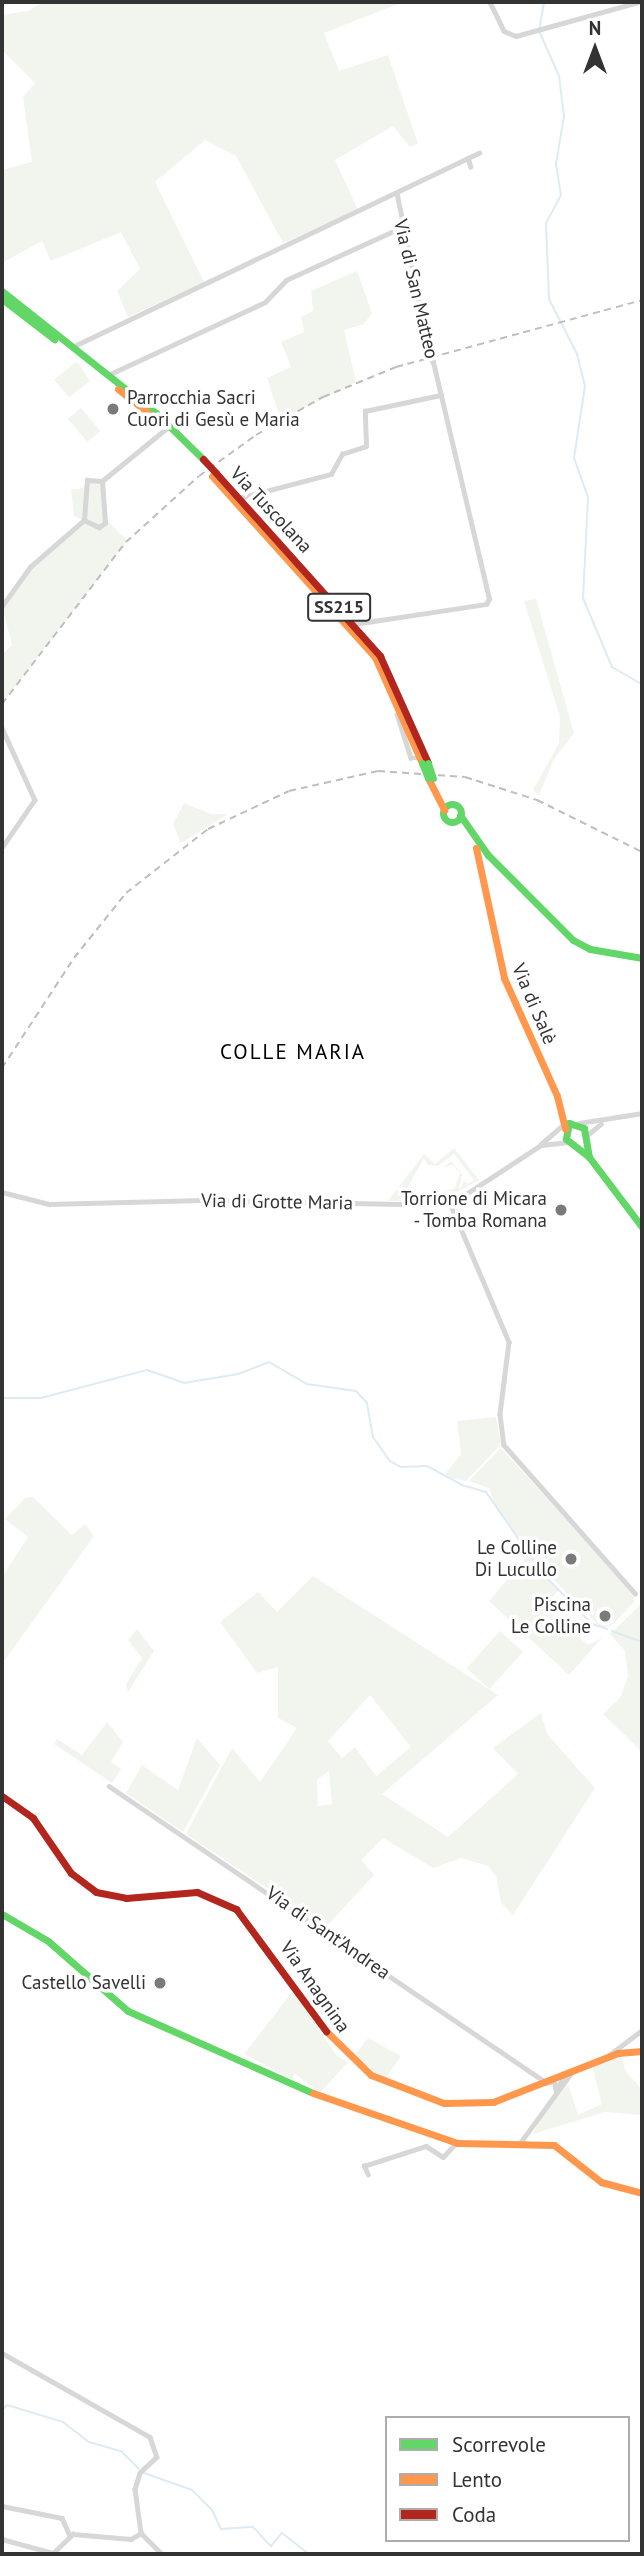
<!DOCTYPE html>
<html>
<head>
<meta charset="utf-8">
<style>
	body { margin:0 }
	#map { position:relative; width:644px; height:2556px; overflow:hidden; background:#fff; font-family:"PT Sans",sans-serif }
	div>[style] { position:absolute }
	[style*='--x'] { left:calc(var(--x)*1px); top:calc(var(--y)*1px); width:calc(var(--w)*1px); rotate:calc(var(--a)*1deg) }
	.green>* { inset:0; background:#f1f5ed; transform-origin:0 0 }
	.stream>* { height:2px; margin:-1px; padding:0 1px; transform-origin:1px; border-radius:1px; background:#ddebf3 }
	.street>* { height:4.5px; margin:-2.25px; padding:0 2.25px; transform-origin:2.25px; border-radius:2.25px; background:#d7d7d7 }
	.fast>* { height:7px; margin:-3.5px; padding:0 3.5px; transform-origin:3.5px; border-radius:3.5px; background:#63d668 }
	.fast>.ring { margin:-3.5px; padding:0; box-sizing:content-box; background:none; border:7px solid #63d668; border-radius:50% }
	.slow>* { height:7px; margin:-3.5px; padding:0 3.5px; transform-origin:3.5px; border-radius:3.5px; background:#ff974d }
	.jam>* { height:7px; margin:-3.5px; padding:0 3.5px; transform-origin:3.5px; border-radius:3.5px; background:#b3261e }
	.rail>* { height:2px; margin-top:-1px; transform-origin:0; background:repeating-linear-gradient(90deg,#bebebe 0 7px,transparent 0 12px) }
	.street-bridge>* { height:4.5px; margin:-2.25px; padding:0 2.25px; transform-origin:2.25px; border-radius:2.25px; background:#d7d7d7 }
	.fast-bridge>* { height:7px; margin:-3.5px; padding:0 3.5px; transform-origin:3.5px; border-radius:3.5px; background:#63d668 }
	.jam-bridge>* { height:7px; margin:-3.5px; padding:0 3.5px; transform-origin:3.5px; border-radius:3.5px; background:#b3261e }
	.dots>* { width:19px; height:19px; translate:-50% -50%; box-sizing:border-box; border:4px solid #fff; border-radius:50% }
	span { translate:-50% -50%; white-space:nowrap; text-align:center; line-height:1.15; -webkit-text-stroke:7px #fff; paint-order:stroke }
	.shield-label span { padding:2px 5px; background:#fff; border:2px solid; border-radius:5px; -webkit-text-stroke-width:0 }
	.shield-label { font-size:18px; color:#333; font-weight:700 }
	.street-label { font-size:19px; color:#333 }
	.poi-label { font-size:19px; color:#333 }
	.left { translate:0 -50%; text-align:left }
	.right { translate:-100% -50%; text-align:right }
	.neighbourhood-label { font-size:21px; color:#000; letter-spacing:2px }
	.frame { position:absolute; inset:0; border:4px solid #333; pointer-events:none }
	.legend { position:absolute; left:385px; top:2416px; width:245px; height:126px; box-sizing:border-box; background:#fff; border:2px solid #adadad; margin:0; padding:9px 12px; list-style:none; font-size:21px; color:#333 }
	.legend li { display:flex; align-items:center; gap:14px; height:35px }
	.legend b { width:35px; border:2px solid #adadad }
	.north { position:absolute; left:560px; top:14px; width:70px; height:70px; -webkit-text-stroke:5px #fff; paint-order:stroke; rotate:0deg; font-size:19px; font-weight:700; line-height:28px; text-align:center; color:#333 }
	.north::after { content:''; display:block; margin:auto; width:24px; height:32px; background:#333; clip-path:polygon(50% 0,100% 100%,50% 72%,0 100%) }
</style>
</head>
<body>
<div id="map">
	<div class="green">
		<div style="clip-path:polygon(43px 2px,403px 2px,324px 33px,339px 71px,388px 55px,418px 144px,410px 147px,393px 126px,335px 160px,358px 210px,283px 243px,236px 156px,205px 140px,155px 182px,204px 282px,128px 317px,117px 291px,140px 269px,121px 232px,51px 261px,42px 241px,2px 263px,2px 170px,32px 162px,23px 97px,35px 83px,2px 50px,2px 15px,28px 11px)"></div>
		<div style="clip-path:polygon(357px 271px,372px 313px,364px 324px,344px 330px,356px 382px,281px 420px,267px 378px,291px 367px,281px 342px,304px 332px,301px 317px,313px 311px,311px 291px)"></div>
		<div style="clip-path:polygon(77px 361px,90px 381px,69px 397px,54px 380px)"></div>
		<div style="left:81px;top:408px;width:30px;height:17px;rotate:50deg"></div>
		<div style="clip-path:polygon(87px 480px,102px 481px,106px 519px,127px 541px,2px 704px,2px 655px,12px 645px,2px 606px,30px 567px,83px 520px,74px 516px,71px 490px,83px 488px)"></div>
		<div style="clip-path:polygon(536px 599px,574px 733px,554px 759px,539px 795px,533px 790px,559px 743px,560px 717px,524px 601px)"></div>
		<div style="clip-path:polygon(184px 803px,211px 814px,228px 814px,181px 843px,173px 824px)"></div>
		<div style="clip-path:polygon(454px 1148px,479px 1180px,441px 1201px,407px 1202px,454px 1189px,460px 1173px,453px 1165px,444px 1167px,451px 1161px,462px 1174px,459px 1191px,464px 1180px,468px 1184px,474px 1180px,454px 1154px,438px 1166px,428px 1165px,424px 1158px,400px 1201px,388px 1201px,424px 1154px,435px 1164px)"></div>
		<div style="clip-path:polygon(496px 1417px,501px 1444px,466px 1481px,450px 1478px,445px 1474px,461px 1454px,457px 1421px)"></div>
		<div style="clip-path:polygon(501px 1448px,633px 1593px,634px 1602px,611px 1626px,601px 1628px,556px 1582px,497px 1510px,489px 1488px,469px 1481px)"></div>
		<div style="clip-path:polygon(33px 1497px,72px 1535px,85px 1524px,94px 1536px,2px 1664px,2px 1577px,28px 1537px,5px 1519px,25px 1498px)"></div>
		<div style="clip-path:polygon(532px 1551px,540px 1571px,559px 1590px,544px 1606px,588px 1645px,602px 1638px,569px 1675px,489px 1601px)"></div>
		<div style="clip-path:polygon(evenodd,313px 1576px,498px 1695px,382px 1794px,448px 1837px,518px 1774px,493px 1748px,541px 1713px,547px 1734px,595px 1788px,513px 1915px,501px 1903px,496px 1876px,488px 1866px,461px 1858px,433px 1868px,383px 1838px,361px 1860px,374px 1875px,326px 1927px,186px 1834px,232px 1748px,260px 1782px,297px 1728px,278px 1718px,278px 1667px,257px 1673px,220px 1622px,258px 1592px,277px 1612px,313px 1576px,370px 1695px,411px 1747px,376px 1776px,355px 1747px,342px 1758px,328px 1741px,370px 1695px,313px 1576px,329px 1771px,332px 1804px,318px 1806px,317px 1780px,329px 1771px)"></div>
		<div style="clip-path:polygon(642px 1603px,642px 1766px,639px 1749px,603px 1714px,620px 1698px,628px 1676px,625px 1651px,610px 1634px)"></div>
		<div style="clip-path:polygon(137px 1629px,154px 1651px,128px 1692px,126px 1684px,142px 1658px,128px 1640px)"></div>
		<div style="left:500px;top:1631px;width:31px;height:50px;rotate:42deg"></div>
		<div style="clip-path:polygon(107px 1722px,123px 1742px,111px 1762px,121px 1769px,112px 1783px,54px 1744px,57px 1739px,82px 1755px)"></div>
		<div style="clip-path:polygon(197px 1738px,220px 1765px,183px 1832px,126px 1793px,142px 1765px,178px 1790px)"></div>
		<div style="clip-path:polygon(293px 1991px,337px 2056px,348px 2062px,320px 2093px,294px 2073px,293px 2080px,244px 2054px)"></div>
		<div style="clip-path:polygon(368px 2038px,401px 2056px,385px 2079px,354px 2056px)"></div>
		<div style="clip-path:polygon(621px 2055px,625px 2070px,642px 2090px,642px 2115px,605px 2112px,533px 2134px,544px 2110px,568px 2084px,578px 2115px,602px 2104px,592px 2066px)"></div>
	</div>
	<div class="stream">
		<div style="--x:544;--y:2;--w:29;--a:100"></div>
		<div style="--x:539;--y:31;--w:49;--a:66"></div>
		<div style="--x:559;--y:76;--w:40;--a:82.9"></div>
		<div style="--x:564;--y:116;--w:49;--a:99.5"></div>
		<div style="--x:556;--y:164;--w:31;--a:81"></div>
		<div style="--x:561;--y:195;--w:32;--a:118"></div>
		<div style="--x:546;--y:223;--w:76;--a:87.7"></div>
		<div style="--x:549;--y:299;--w:62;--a:63"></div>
		<div style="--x:577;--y:354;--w:33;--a:76"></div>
		<div style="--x:585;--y:386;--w:73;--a:98.7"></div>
		<div style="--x:574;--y:458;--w:41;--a:70.3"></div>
		<div style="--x:588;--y:497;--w:101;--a:92.8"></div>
		<div style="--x:583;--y:598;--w:75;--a:67.2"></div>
		<div style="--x:612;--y:667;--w:34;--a:30"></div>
		<div style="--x:2;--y:1398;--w:39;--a:0"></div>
		<div style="--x:41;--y:1398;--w:110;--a:-14.8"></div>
		<div style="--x:147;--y:1370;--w:39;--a:19"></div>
		<div style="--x:184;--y:1383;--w:55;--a:-9.5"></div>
		<div style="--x:238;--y:1374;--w:33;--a:-21"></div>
		<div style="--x:269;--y:1362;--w:44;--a:30.1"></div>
		<div style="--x:307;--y:1384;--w:49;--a:8.1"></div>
		<div style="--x:356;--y:1391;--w:16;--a:47"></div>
		<div style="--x:367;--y:1403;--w:35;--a:80"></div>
		<div style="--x:373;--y:1437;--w:29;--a:55"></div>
		<div style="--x:390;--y:1461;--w:13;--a:29"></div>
		<div style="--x:401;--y:1467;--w:26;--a:-2"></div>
		<div style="--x:427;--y:1466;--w:42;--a:28.4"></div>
		<div style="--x:466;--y:1486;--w:21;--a:17"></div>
		<div style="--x:486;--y:1492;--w:100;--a:55.2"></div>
		<div style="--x:543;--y:1574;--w:70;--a:45.6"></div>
		<div style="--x:592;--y:1624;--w:16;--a:18"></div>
		<div style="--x:612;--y:1631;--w:32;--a:20"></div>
		<div style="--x:2;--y:2410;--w:7;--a:-45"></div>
		<div style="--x:7;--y:2405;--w:59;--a:16.9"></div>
		<div style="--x:63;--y:2422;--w:33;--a:38"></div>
		<div style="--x:89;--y:2442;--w:33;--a:16"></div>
		<div style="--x:121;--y:2451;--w:25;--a:45"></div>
		<div style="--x:144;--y:2473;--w:51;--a:19.5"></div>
		<div style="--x:192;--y:2490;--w:28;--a:45"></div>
		<div style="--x:212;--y:2510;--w:21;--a:65"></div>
		<div style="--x:221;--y:2529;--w:32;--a:-4"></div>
		<div style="--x:253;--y:2527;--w:26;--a:47"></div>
		<div style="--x:271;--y:2546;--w:17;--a:-50"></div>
		<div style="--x:282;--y:2533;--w:34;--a:38"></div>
	</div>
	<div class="street">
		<div style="--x:490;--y:2;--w:32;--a:64"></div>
		<div style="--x:504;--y:31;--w:13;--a:23"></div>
		<div style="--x:516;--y:36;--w:128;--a:-15.5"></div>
		<div style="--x:468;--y:158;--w:9;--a:72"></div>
		<div style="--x:397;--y:193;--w:156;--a:78.5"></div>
		<div style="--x:72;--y:347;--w:451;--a:-25.5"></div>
		<div style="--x:108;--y:375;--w:173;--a:-24.9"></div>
		<div style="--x:265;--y:302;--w:30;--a:-46"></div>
		<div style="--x:286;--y:280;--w:125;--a:-24.5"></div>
		<div style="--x:239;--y:498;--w:95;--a:-14.6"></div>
		<div style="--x:331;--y:474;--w:23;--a:-61"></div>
		<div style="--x:342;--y:454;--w:25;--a:-18"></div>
		<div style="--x:366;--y:446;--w:35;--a:-92"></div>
		<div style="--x:365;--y:411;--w:78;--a:-11.9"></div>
		<div style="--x:84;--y:520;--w:17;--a:25"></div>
		<div style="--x:99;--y:527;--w:7;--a:-34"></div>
		<div style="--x:105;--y:523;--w:42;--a:-94.1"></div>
		<div style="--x:2;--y:606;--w:48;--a:-54.3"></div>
		<div style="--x:30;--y:567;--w:72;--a:-41"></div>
		<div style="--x:84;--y:520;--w:40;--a:-85.7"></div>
		<div style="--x:87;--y:480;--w:15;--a:4"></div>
		<div style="--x:102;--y:481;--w:84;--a:-39.2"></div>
		<div style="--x:354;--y:624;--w:134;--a:-8.6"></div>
		<div style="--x:486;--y:604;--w:6;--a:-59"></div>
		<div style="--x:489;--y:599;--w:244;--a:-103.3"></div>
		<div style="--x:397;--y:714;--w:46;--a:72.3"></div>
		<div style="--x:411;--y:758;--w:9;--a:0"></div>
		<div style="--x:2;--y:728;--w:79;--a:65.4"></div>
		<div style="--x:35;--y:800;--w:58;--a:124.5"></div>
		<div style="--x:579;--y:1123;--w:64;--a:-9"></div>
		<div style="--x:586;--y:1136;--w:19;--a:-39"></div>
		<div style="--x:541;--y:1144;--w:29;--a:-41"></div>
		<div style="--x:2;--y:1192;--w:49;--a:14.3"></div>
		<div style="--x:49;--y:1204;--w:154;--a:-1.5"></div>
		<div style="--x:203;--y:1200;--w:232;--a:1.2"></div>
		<div style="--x:435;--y:1205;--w:23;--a:-13"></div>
		<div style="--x:457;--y:1200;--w:100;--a:-33.2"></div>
		<div style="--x:541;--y:1145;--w:28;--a:-6"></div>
		<div style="--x:450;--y:1203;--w:151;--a:67"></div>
		<div style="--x:509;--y:1342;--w:73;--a:97.1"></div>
		<div style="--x:500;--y:1414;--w:31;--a:83"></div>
		<div style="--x:504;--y:1445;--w:198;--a:48.5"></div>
		<div style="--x:109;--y:1786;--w:529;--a:34.14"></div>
		<div style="--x:547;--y:2083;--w:8;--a:0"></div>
		<div style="--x:555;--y:2083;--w:7;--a:82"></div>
		<div style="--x:609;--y:2055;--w:41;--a:-37.1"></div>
		<div style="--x:557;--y:2089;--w:15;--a:-62"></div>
		<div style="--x:520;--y:2143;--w:87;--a:-53.9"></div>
		<div style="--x:368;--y:2175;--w:10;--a:-114"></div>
		<div style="--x:364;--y:2166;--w:65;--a:-17.9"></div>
		<div style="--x:426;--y:2146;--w:20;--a:33"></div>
		<div style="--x:443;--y:2157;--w:19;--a:-47"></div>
		<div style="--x:2;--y:2353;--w:170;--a:29.6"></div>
		<div style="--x:150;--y:2437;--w:21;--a:71"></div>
		<div style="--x:157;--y:2457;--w:23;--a:137"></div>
		<div style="--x:140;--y:2473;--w:17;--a:107"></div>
		<div style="--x:135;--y:2489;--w:44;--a:82.2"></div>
		<div style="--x:2;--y:2506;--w:61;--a:11.3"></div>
		<div style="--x:62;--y:2518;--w:20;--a:66"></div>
		<div style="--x:141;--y:2533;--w:30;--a:45"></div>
		<div style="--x:2;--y:2539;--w:53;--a:15.4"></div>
		<div style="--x:52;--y:2554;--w:29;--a:-44"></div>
		<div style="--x:73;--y:2534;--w:58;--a:4.9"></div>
		<div style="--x:131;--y:2539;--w:12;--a:-31"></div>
	</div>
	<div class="fast">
		<div style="--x:2;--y:291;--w:196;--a:38.4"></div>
		<div style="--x:156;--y:413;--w:66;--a:44.4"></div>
		<div style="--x:2;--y:299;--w:66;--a:37.6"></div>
		<div class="ring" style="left:443px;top:804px;width:11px;height:11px"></div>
		<div style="--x:460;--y:815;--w:49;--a:55"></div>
		<div style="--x:488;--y:855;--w:120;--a:45"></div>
		<div style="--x:573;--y:940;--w:19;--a:28"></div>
		<div style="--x:590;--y:949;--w:53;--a:9.8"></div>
		<div style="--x:589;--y:1157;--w:29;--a:-100"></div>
		<div style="--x:584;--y:1128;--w:16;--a:-162"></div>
		<div style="--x:569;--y:1123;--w:16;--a:101"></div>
		<div style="--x:566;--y:1139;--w:29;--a:38"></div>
		<div style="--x:589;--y:1157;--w:88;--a:52.9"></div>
		<div style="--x:2;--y:1914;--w:53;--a:30.4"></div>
		<div style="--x:48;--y:1941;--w:106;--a:41.2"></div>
		<div style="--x:128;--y:2011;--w:202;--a:23.9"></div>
	</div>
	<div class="slow">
		<div style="--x:118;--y:389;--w:55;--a:38.3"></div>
		<div style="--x:212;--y:476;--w:244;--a:48"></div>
		<div style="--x:375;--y:657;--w:116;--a:66.1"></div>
		<div style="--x:428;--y:778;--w:36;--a:63"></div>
		<div style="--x:476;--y:848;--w:133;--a:77.8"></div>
		<div style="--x:504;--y:978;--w:129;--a:65.8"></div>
		<div style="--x:557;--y:1096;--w:34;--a:76"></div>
		<div style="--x:326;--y:2031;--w:63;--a:44.4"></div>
		<div style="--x:371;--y:2075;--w:78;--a:21"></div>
		<div style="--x:444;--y:2103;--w:49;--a:-1.2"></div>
		<div style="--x:493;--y:2102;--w:134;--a:-21.4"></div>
		<div style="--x:618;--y:2053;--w:24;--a:-5"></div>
		<div style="--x:313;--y:2093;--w:152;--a:19.1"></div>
		<div style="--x:457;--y:2143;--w:97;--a:1.2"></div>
		<div style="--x:554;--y:2145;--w:60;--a:38.2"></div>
		<div style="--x:601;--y:2182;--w:42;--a:15"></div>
	</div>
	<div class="jam">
		<div style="--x:216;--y:473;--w:246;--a:48.1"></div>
		<div style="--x:380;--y:656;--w:117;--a:65.8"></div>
		<div style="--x:2;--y:1796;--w:38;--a:35"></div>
		<div style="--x:33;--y:1818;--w:67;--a:55.4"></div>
		<div style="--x:71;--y:1873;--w:31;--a:37"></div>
		<div style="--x:96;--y:1892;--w:31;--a:11"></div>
		<div style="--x:126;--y:1898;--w:71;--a:-4.8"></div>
		<div style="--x:197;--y:1892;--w:43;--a:23.6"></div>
		<div style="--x:236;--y:1909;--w:152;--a:53.6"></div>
	</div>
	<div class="rail">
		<div style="--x:2;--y:704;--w:204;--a:-52.6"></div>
		<div style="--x:126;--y:542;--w:98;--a:-42.1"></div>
		<div style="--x:199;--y:476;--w:70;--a:-35.7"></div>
		<div style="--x:256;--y:435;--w:77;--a:-29.6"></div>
		<div style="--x:323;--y:397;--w:79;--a:-22.3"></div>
		<div style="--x:396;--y:367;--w:255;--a:-15.2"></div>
		<div style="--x:2;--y:1068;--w:131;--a:-56.8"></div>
		<div style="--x:74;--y:958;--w:83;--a:-51.3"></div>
		<div style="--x:126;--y:893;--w:104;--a:-38"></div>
		<div style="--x:208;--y:829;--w:89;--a:-25.1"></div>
		<div style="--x:289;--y:791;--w:91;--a:-12.7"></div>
		<div style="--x:378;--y:771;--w:87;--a:3.9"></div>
		<div style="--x:465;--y:777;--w:76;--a:17.7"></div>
		<div style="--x:537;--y:800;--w:117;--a:26.3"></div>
	</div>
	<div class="street-bridge">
		<div style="--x:428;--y:346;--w:17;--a:73"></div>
	</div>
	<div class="fast-bridge">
		<div style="--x:422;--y:763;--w:16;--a:68"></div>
		<div style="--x:428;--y:763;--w:16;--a:72"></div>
	</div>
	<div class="jam-bridge">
		<div style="--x:203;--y:459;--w:19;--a:47"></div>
	</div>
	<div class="dots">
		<div style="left:113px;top:409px;background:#7a7a7a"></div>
		<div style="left:561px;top:1210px;background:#7a7a7a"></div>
		<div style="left:571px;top:1559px;background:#7a7a7a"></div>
		<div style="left:605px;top:1616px;background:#7a7a7a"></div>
		<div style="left:160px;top:1983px;background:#7a7a7a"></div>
	</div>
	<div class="shield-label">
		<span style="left:339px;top:607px">SS215</span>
	</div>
	<div class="street-label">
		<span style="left:416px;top:289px;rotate:77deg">Via di San Matteo</span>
		<span style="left:271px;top:510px;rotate:47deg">Via Tuscolana</span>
		<span style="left:534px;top:1004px;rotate:67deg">Via di Salè</span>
		<span style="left:277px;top:1202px;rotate:1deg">Via di Grotte Maria</span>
		<span style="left:328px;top:1933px;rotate:35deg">Via di Sant'Andrea</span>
		<span style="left:315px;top:1987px;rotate:55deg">Via Anagnina</span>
	</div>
	<div class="poi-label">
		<span class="left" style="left:127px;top:409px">Parrocchia Sacri<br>Cuori di Gesù e Maria</span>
		<span class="right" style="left:547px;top:1210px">Torrione di Micara<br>- Tomba Romana</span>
		<span class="right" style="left:557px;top:1559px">Le Colline<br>Di Lucullo</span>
		<span class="right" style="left:591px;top:1616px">Piscina<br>Le Colline</span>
		<span class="right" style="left:146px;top:1983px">Castello Savelli</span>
	</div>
	<div class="neighbourhood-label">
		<span style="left:293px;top:1052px">COLLE MARIA</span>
	</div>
	<div class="frame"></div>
	<ul class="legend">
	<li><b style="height:9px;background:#63d668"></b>Scorrevole</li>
	<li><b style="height:9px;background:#ff974d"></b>Lento</li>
	<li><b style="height:9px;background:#b3261e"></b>Coda</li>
	</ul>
	<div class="north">N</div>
</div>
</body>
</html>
